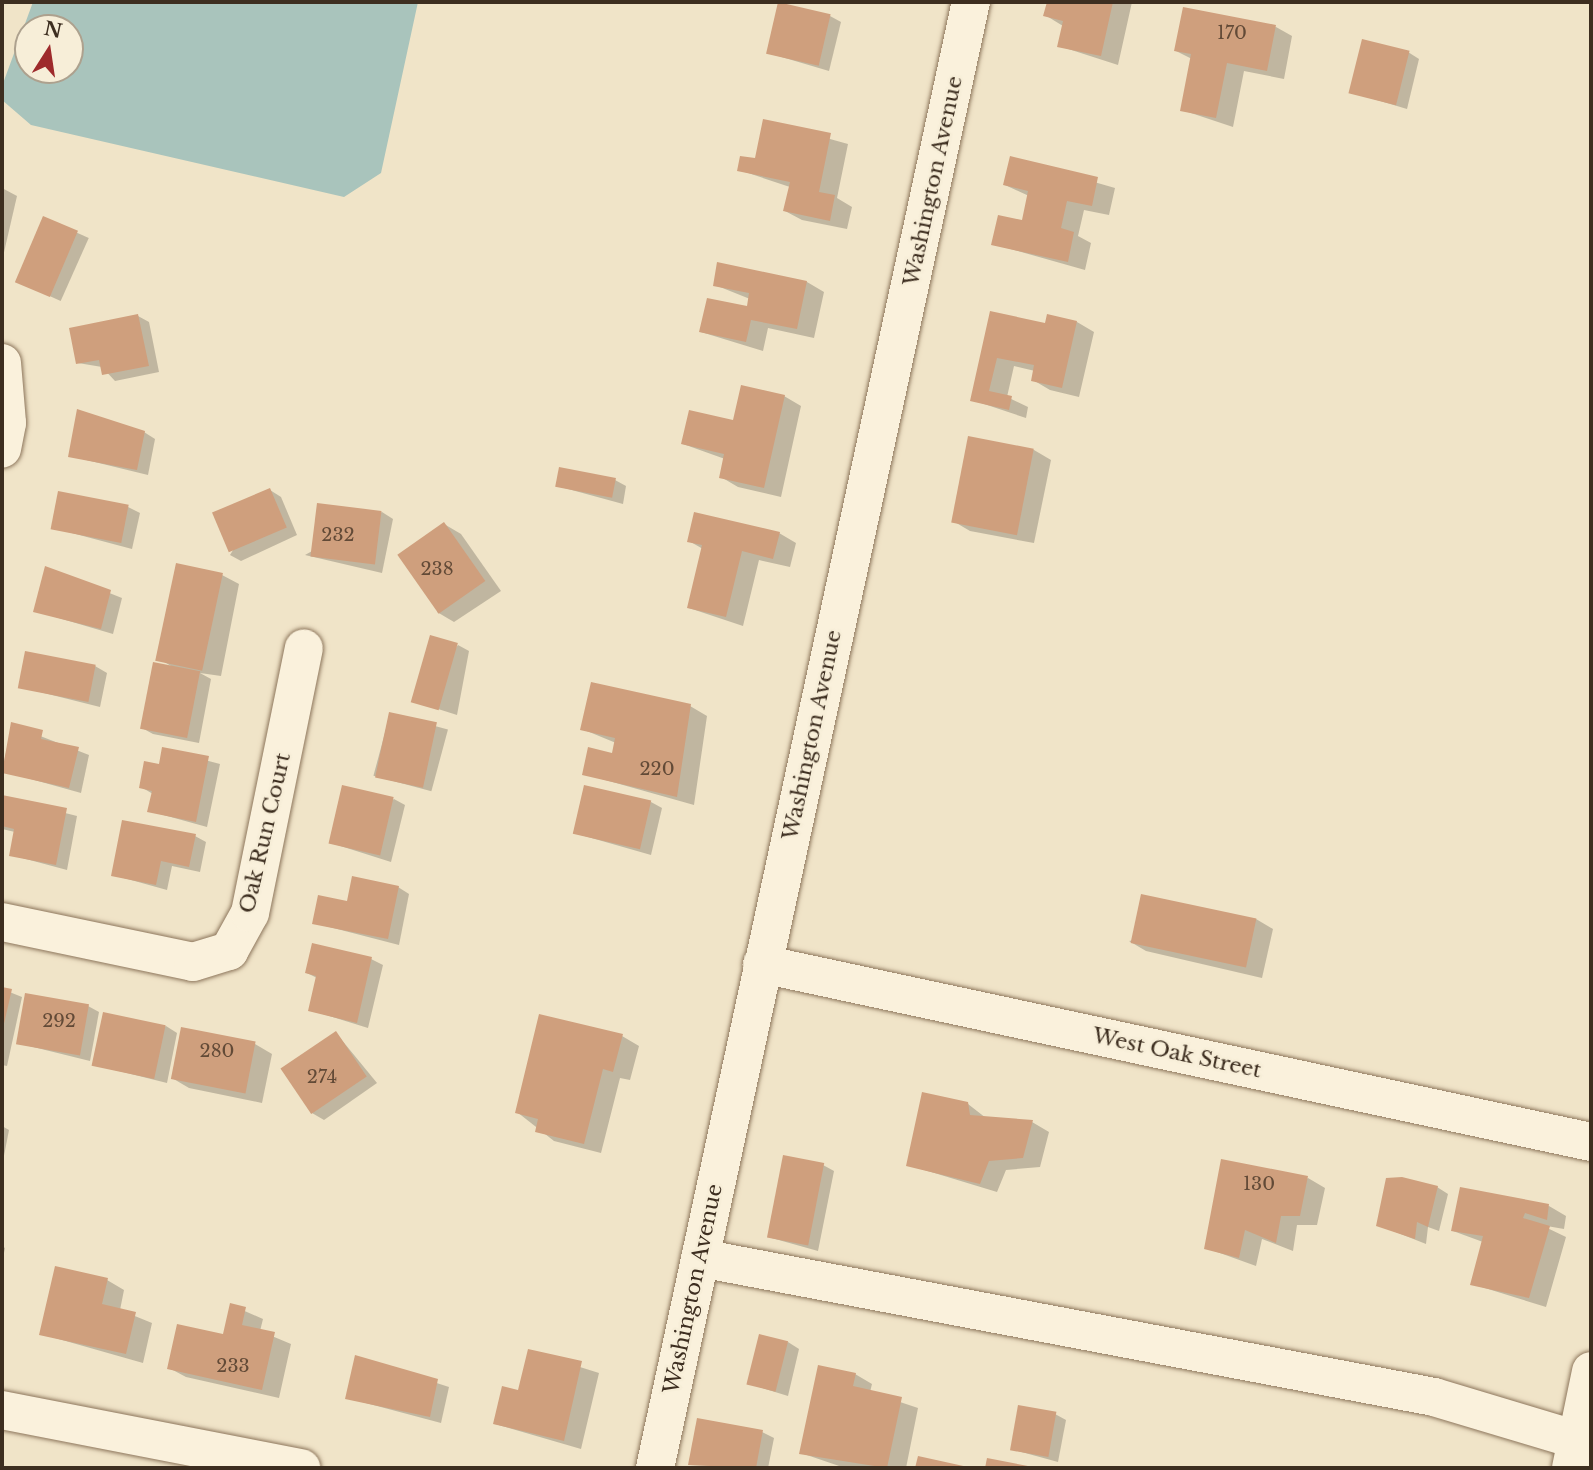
<!DOCTYPE html>
<html>
<head>
<meta charset="utf-8">
<style>
	body { margin:0 }
	#map { position:relative; width:1593px; height:1470px; overflow:hidden; background:#f0e4c8; font-family:"Libre Baskerville",serif }
	div>[style] { position:absolute }
	[style*='--x'] { left:calc(var(--x)*1px); top:calc(var(--y)*1px); width:calc(var(--w)*1px); rotate:calc(var(--a)*1deg) }
	.water>* { inset:0; background:#a9c4bc }
	.shadow>* { inset:0; background:#0003; transform-origin:0 0 }
	.building>* { inset:0; background:#cf9f7d; transform-origin:0 0 }
	.roads { filter:drop-shadow(0 0 2px #8d765c) drop-shadow(0 0 2px #8d765c) }
	.minor>* { height:38px; margin:-19px; padding:0 19px; transform-origin:19px; border-radius:19px; background:#faf1dc }
	span { translate:-50% -50%; white-space:nowrap; text-align:center; line-height:1.15; -webkit-text-stroke:5px #f7eed8; paint-order:stroke }
	.number-label { font-size:18px; color:#624a37 }
	.number-label span { -webkit-text-stroke-width:0 }
	.street-label { font-size:21px; color:#3d2e20 }
	.frame { position:absolute; inset:0; border:4px solid #3d2e20; pointer-events:none }
	.north { position:absolute; left:14px; top:14px; width:70px; height:70px; box-sizing:border-box; background:#f7eed8; border:2px solid #ada18e; border-radius:50%; rotate:12deg; font-size:19px; font-weight:700; line-height:28px; text-align:center; color:#3d2e20 }
	.north::after { content:''; display:block; margin:auto; width:24px; height:32px; background:#9e2a2b; clip-path:polygon(50% 0,100% 100%,50% 72%,0 100%) }
</style>
</head>
<body>
<div id="map">
	<div class="water">
		<div style="clip-path:polygon(evenodd,33px 2px,418px 2px,381px 173px,344px 197px,31px 125px,2px 100px,2px 86px,33px 2px,28px 28px,70px 28px,70px 70px,28px 70px,28px 28px)"></div>
	</div>
	<div class="shadow">
		<div style="clip-path:polygon(1048px 2px,1132px 2px,1118px 65px,1059px 46px,1063px 26px,1045px 15px)"></div>
		<div style="clip-path:polygon(830px 16px,841px 22px,829px 71px,768px 53px)"></div>
		<div style="clip-path:polygon(1276px 27px,1292px 36px,1284px 79px,1244px 71px,1233px 127px,1182px 110px,1192px 59px,1176px 51px)"></div>
		<div style="clip-path:polygon(1408px 52px,1419px 59px,1407px 109px,1350px 92px)"></div>
		<div style="clip-path:polygon(765px 121px,848px 144px,837px 198px,852px 207px,847px 229px,802px 220px,785px 211px,790px 187px,739px 170px,757px 160px)"></div>
		<div style="clip-path:polygon(1011px 158px,1115px 188px,1109px 215px,1084px 210px,1078px 236px,1091px 243px,1085px 270px,993px 244px,1023px 223px,1029px 196px,1005px 185px)"></div>
		<div style="clip-path:polygon(2px 188px,17px 196px,2px 261px)"></div>
		<div style="left:44px;top:218px;width:49px;height:69px;rotate:24deg"></div>
		<div style="clip-path:polygon(807px 282px,824px 292px,814px 338px,768px 328px,763px 351px,701px 332px,748px 308px,750px 299px,715px 285px)"></div>
		<div style="clip-path:polygon(992px 313px,1046px 325px,1077px 322px,1094px 332px,1079px 397px,1050px 390px,1033px 380px,1035px 371px,1014px 366px,1007px 397px,1028px 407px,1026px 418px,972px 400px)"></div>
		<div style="clip-path:polygon(138px 316px,149px 322px,159px 372px,115px 381px,102px 367px,78px 363px)"></div>
		<div style="clip-path:polygon(784px 396px,801px 406px,781px 497px,738px 487px,721px 477px,725px 459px,683px 444px)"></div>
		<div style="clip-path:polygon(144px 432px,155px 439px,148px 475px,70px 456px)"></div>
		<div style="clip-path:polygon(970px 438px,1034px 450px,1051px 460px,1034px 543px,970px 531px,953px 521px)"></div>
		<div style="clip-path:polygon(615px 480px,626px 486px,623px 504px,557px 486px)"></div>
		<div style="clip-path:polygon(270px 490px,281px 497px,297px 535px,241px 561px,230px 555px)"></div>
		<div style="clip-path:polygon(128px 507px,140px 513px,132px 549px,53px 528px)"></div>
		<div style="clip-path:polygon(382px 512px,393px 519px,382px 573px,305px 555px)"></div>
		<div style="clip-path:polygon(444px 524px,461px 534px,501px 591px,454px 622px,437px 612px)"></div>
		<div style="clip-path:polygon(779px 533px,796px 543px,790px 567px,759px 560px,743px 626px,689px 608px,703px 549px,689px 541px)"></div>
		<div style="clip-path:polygon(46px 568px,122px 598px,113px 634px,35px 611px)"></div>
		<div style="clip-path:polygon(222px 575px,239px 584px,221px 676px,200px 673px,211px 679px,199px 743px,153px 734px,142px 728px,174px 668px,163px 661px)"></div>
		<div style="clip-path:polygon(458px 645px,469px 651px,457px 715px,416px 702px)"></div>
		<div style="clip-path:polygon(95px 666px,107px 673px,100px 707px,20px 687px)"></div>
		<div style="clip-path:polygon(690px 706px,707px 716px,694px 805px,584px 774px,613px 755px,616px 743px,582px 729px)"></div>
		<div style="left:390px;top:714px;width:60px;height:64px;rotate:15deg"></div>
		<div style="clip-path:polygon(12px 725px,89px 755px,81px 793px,2px 771px)"></div>
		<div style="clip-path:polygon(163px 749px,220px 764px,207px 827px,149px 811px,153px 794px,141px 787px,160px 766px)"></div>
		<div style="clip-path:polygon(2px 797px,77px 816px,67px 870px,11px 855px,15px 832px,2px 829px)"></div>
		<div style="clip-path:polygon(394px 799px,405px 805px,391px 862px,331px 843px)"></div>
		<div style="clip-path:polygon(651px 802px,662px 808px,651px 855px,574px 833px)"></div>
		<div style="clip-path:polygon(195px 836px,206px 842px,200px 872px,172px 866px,167px 890px,113px 875px)"></div>
		<div style="clip-path:polygon(398px 887px,409px 894px,399px 945px,314px 923px,348px 903px)"></div>
		<div style="clip-path:polygon(1256px 919px,1273px 929px,1262px 978px,1146px 951px,1129px 941px)"></div>
		<div style="clip-path:polygon(371px 959px,383px 965px,368px 1028px,310px 1010px,317px 978px,307px 973px)"></div>
		<div style="clip-path:polygon(2px 989px,22px 997px,7px 1066px,2px 1065px)"></div>
		<div style="clip-path:polygon(88px 1006px,99px 1012px,90px 1061px,17px 1043px)"></div>
		<div style="clip-path:polygon(166px 1026px,177px 1033px,167px 1083px,95px 1065px)"></div>
		<div style="clip-path:polygon(336px 1033px,377px 1083px,324px 1120px,312px 1113px)"></div>
		<div style="clip-path:polygon(622px 1036px,639px 1046px,630px 1080px,620px 1078px,601px 1153px,554px 1141px,517px 1112px)"></div>
		<div style="clip-path:polygon(255px 1044px,272px 1054px,262px 1103px,189px 1088px,172px 1078px)"></div>
		<div style="clip-path:polygon(968px 1104px,986px 1118px,1032px 1122px,1049px 1132px,1040px 1167px,1006px 1170px,997px 1192px,908px 1165px)"></div>
		<div style="clip-path:polygon(2px 1126px,9px 1130px,2px 1166px)"></div>
		<div style="clip-path:polygon(823px 1165px,834px 1171px,818px 1251px,768px 1237px)"></div>
		<div style="clip-path:polygon(1308px 1178px,1325px 1188px,1317px 1225px,1297px 1225px,1293px 1251px,1262px 1239px,1256px 1266px,1206px 1248px)"></div>
		<div style="clip-path:polygon(1437px 1187px,1448px 1194px,1439px 1231px,1428px 1227px,1426px 1244px,1378px 1225px)"></div>
		<div style="clip-path:polygon(1549px 1206px,1566px 1216px,1564px 1229px,1541px 1225px,1566px 1237px,1546px 1307px,1472px 1284px,1483px 1242px,1453px 1231px)"></div>
		<div style="clip-path:polygon(2px 1246px,5px 1248px,2px 1263px)"></div>
		<div style="clip-path:polygon(107px 1280px,124px 1290px,120px 1310px,152px 1323px,143px 1363px,41px 1334px)"></div>
		<div style="clip-path:polygon(231px 1305px,263px 1319px,260px 1331px,291px 1344px,279px 1398px,186px 1377px,169px 1368px,224px 1336px)"></div>
		<div style="clip-path:polygon(788px 1342px,799px 1349px,788px 1396px,749px 1384px)"></div>
		<div style="clip-path:polygon(529px 1351px,599px 1373px,581px 1449px,495px 1424px,519px 1392px)"></div>
		<div style="clip-path:polygon(356px 1357px,449px 1387px,441px 1423px,347px 1398px)"></div>
		<div style="clip-path:polygon(855px 1374px,872px 1384px,870px 1392px,918px 1408px,906px 1468px,845px 1468px,801px 1453px)"></div>
		<div style="clip-path:polygon(1055px 1414px,1066px 1420px,1058px 1462px,1011px 1449px)"></div>
		<div style="clip-path:polygon(762px 1432px,774px 1438px,768px 1468px,690px 1465px)"></div>
	</div>
	<div class="building">
		<div style="left:778px;top:2px;width:54px;height:53px;rotate:13deg"></div>
		<div style="clip-path:polygon(1047px 2px,1113px 2px,1101px 56px,1057px 47px,1063px 21px,1043px 16px)"></div>
		<div style="clip-path:polygon(1183px 7px,1276px 25px,1267px 71px,1227px 63px,1216px 118px,1180px 111px,1191px 54px,1174px 51px)"></div>
		<div style="left:1362px;top:39px;width:49px;height:56px;rotate:14deg"></div>
		<div style="clip-path:polygon(763px 119px,831px 133px,819px 192px,835px 195px,830px 221px,783px 211px,790px 182px,737px 171px,740px 156px,755px 158px)"></div>
		<div style="clip-path:polygon(1010px 156px,1098px 177px,1092px 206px,1067px 201px,1061px 228px,1074px 232px,1068px 262px,991px 245px,998px 215px,1022px 220px,1028px 191px,1003px 185px)"></div>
		<div style="left:43px;top:216px;width:38px;height:72px;rotate:23deg"></div>
		<div style="clip-path:polygon(717px 262px,807px 281px,797px 329px,751px 320px,746px 342px,699px 332px,707px 298px,747px 306px,749px 293px,713px 286px)"></div>
		<div style="clip-path:polygon(990px 311px,1045px 323px,1047px 314px,1077px 321px,1062px 388px,1031px 381px,1034px 365px,997px 358px,989px 391px,1012px 396px,1009px 410px,970px 401px)"></div>
		<div style="clip-path:polygon(138px 314px,149px 366px,102px 375px,99px 360px,76px 364px,69px 328px)"></div>
		<div style="clip-path:polygon(741px 385px,785px 395px,764px 488px,719px 478px,724px 454px,681px 444px,689px 410px,733px 420px)"></div>
		<div style="clip-path:polygon(77px 409px,145px 431px,137px 470px,68px 457px)"></div>
		<div style="left:968px;top:436px;width:67px;height:88px;rotate:11deg"></div>
		<div style="left:559px;top:467px;width:58px;height:20px;rotate:11deg"></div>
		<div style="left:270px;top:488px;width:43px;height:63px;rotate:67deg"></div>
		<div style="left:58px;top:491px;width:72px;height:39px;rotate:11deg"></div>
		<div style="left:317px;top:503px;width:65px;height:54px;rotate:7deg"></div>
		<div style="clip-path:polygon(694px 512px,780px 532px,773px 559px,742px 551px,726px 617px,687px 608px,702px 545px,687px 542px)"></div>
		<div style="left:444px;top:522px;width:72px;height:57px;rotate:55deg"></div>
		<div style="left:176px;top:563px;width:48px;height:100px;rotate:12deg"></div>
		<div style="clip-path:polygon(45px 566px,111px 590px,101px 629px,33px 612px)"></div>
		<div style="left:430px;top:635px;width:29px;height:70px;rotate:16deg"></div>
		<div style="left:25px;top:651px;width:72px;height:38px;rotate:11deg"></div>
		<div style="left:153px;top:662px;width:48px;height:68px;rotate:11deg"></div>
		<div style="clip-path:polygon(591px 682px,691px 704px,677px 797px,582px 775px,588px 747px,612px 753px,615px 738px,580px 730px)"></div>
		<div style="left:389px;top:712px;width:49px;height:67px;rotate:12deg"></div>
		<div style="clip-path:polygon(11px 722px,43px 730px,41px 739px,79px 747px,69px 788px,2px 773px)"></div>
		<div style="clip-path:polygon(162px 747px,209px 756px,196px 822px,147px 812px,152px 791px,139px 788px,144px 761px,159px 764px)"></div>
		<div style="left:342px;top:785px;width:53px;height:60px;rotate:13deg"></div>
		<div style="left:584px;top:785px;width:69px;height:50px;rotate:13deg"></div>
		<div style="clip-path:polygon(2px 795px,67px 808px,56px 865px,9px 856px,14px 829px,2px 826px)"></div>
		<div style="clip-path:polygon(122px 820px,196px 834px,189px 867px,161px 861px,156px 885px,111px 876px)"></div>
		<div style="clip-path:polygon(352px 876px,399px 886px,388px 939px,312px 924px,318px 895px,347px 901px)"></div>
		<div style="left:1141px;top:894px;width:118px;height:50px;rotate:12deg"></div>
		<div style="clip-path:polygon(312px 943px,372px 957px,357px 1023px,308px 1011px,316px 976px,305px 973px)"></div>
		<div style="clip-path:polygon(2px 987px,12px 989px,3px 1028px,2px 1028px)"></div>
		<div style="left:25px;top:993px;width:65px;height:52px;rotate:10deg"></div>
		<div style="left:103px;top:1012px;width:64px;height:55px;rotate:12deg"></div>
		<div style="clip-path:polygon(539px 1014px,623px 1034px,613px 1072px,603px 1069px,584px 1144px,535px 1132px,538px 1119px,515px 1113px)"></div>
		<div style="left:181px;top:1027px;width:76px;height:53px;rotate:11deg"></div>
		<div style="left:336px;top:1031px;width:55px;height:67px;rotate:56deg"></div>
		<div style="clip-path:polygon(922px 1092px,968px 1102px,970px 1115px,1033px 1120px,1023px 1158px,989px 1161px,980px 1184px,906px 1166px)"></div>
		<div style="left:783px;top:1155px;width:42px;height:84px;rotate:11deg"></div>
		<div style="clip-path:polygon(1221px 1159px,1308px 1176px,1300px 1216px,1281px 1216px,1276px 1243px,1245px 1230px,1239px 1258px,1204px 1249px)"></div>
		<div style="clip-path:polygon(1402px 1177px,1438px 1186px,1428px 1227px,1417px 1222px,1415px 1239px,1376px 1226px,1386px 1178px)"></div>
		<div style="clip-path:polygon(1460px 1187px,1549px 1204px,1547px 1220px,1525px 1213px,1523px 1218px,1550px 1226px,1529px 1298px,1470px 1285px,1483px 1236px,1451px 1231px)"></div>
		<div style="clip-path:polygon(55px 1266px,108px 1278px,102px 1304px,136px 1312px,126px 1354px,39px 1335px)"></div>
		<div style="clip-path:polygon(230px 1303px,246px 1307px,242px 1325px,275px 1332px,262px 1390px,167px 1369px,177px 1324px,223px 1334px)"></div>
		<div style="left:759px;top:1334px;width:30px;height:52px;rotate:14deg"></div>
		<div style="clip-path:polygon(528px 1349px,582px 1361px,564px 1441px,493px 1424px,502px 1386px,518px 1390px)"></div>
		<div style="clip-path:polygon(355px 1355px,438px 1379px,430px 1417px,345px 1399px)"></div>
		<div style="clip-path:polygon(818px 1365px,856px 1373px,853px 1386px,902px 1397px,887px 1468px,799px 1454px)"></div>
		<div style="left:1018px;top:1405px;width:39px;height:46px;rotate:10deg"></div>
		<div style="clip-path:polygon(697px 1418px,763px 1430px,756px 1468px,688px 1465px)"></div>
		<div style="clip-path:polygon(918px 1456px,968px 1467px,968px 1468px,915px 1468px)"></div>
		<div style="clip-path:polygon(987px 1458px,1033px 1467px,1033px 1468px,985px 1468px)"></div>
	</div>
	<div class="roads">
		<div class="minor">
			<div style="--x:2;--y:363;--w:60;--a:85.2"></div>
			<div style="--x:7;--y:423;--w:26;--a:101"></div>
			<div style="--x:2;--y:922;--w:195;--a:11.8"></div>
			<div style="--x:193;--y:962;--w:38;--a:-17"></div>
			<div style="--x:229;--y:951;--w:43;--a:-61.1"></div>
			<div style="--x:250;--y:913;--w:270;--a:-78.5"></div>
			<div style="--x:762;--y:964;--w:848;--a:12.12"></div>
			<div style="--x:700;--y:1258;--w:747;--a:10.72"></div>
			<div style="--x:1434;--y:1397;--w:164;--a:16.7"></div>
			<div style="--x:2;--y:1410;--w:305;--a:11"></div>
			<div style="--x:655;--y:1468;--w:1500;--a:-77.84"></div>
			<div style="--x:1571;--y:1468;--w:99;--a:-78.3"></div>
		</div>
	</div>
	<div class="number-label">
		<span style="left:1232px;top:33px">170</span>
		<span style="left:338px;top:535px">232</span>
		<span style="left:437px;top:569px">238</span>
		<span style="left:657px;top:769px">220</span>
		<span style="left:59px;top:1021px">292</span>
		<span style="left:217px;top:1051px">280</span>
		<span style="left:322px;top:1077px">274</span>
		<span style="left:1259px;top:1184px">130</span>
		<span style="left:233px;top:1366px">233</span>
	</div>
	<div class="street-label">
		<span style="left:933px;top:181px;rotate:-78deg">Washington Avenue</span>
		<span style="left:812px;top:735px;rotate:-78deg">Washington Avenue</span>
		<span style="left:265px;top:833px;rotate:-77deg">Oak Run Court</span>
		<span style="left:1177px;top:1053px;rotate:12deg">West Oak Street</span>
		<span style="left:693px;top:1289px;rotate:-78deg">Washington Avenue</span>
	</div>
	<div class="frame"></div>
	<div class="north">N</div>
</div>
</body>
</html>
